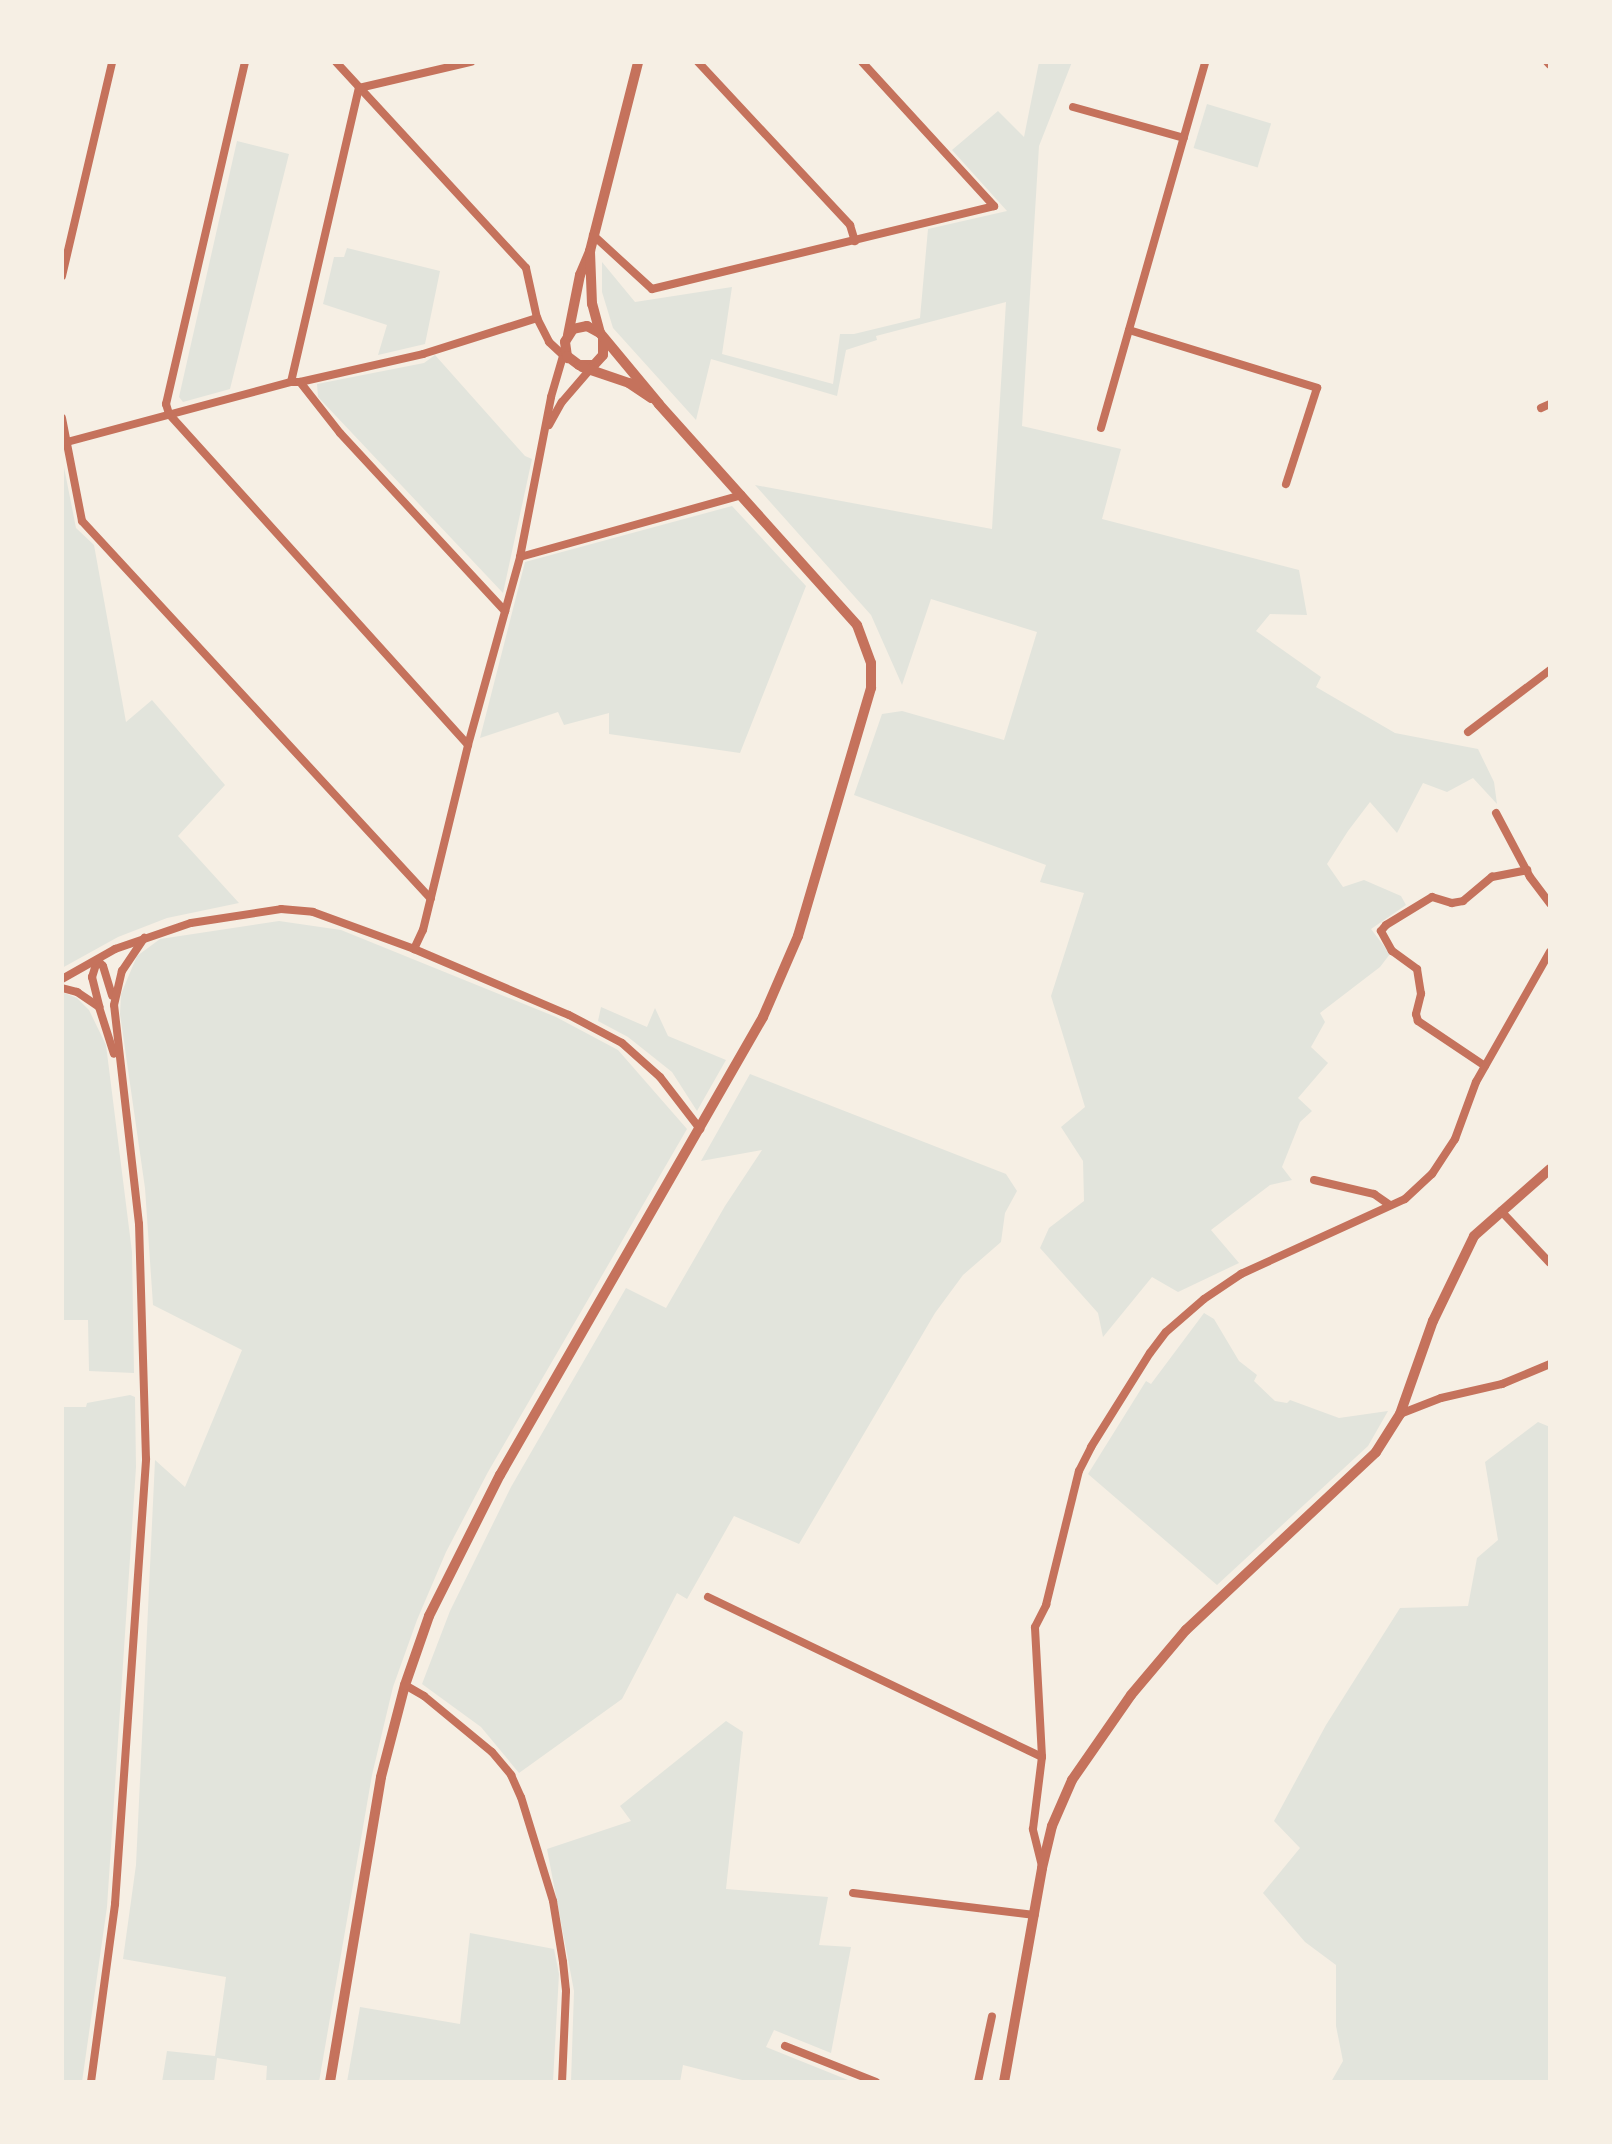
<!DOCTYPE html>
<html>
<head>
<meta charset="utf-8">
<style>
	body { margin:0 }
	#map { position:relative; width:1612px; height:2144px; overflow:hidden; background:#f6efe4; font-family:"Golos Text",sans-serif }
	div>[style] { position:absolute }
	[style*='--x'] { left:calc(var(--x)*1px); top:calc(var(--y)*1px); width:calc(var(--w)*1px); rotate:calc(var(--a)*1deg) }
	.green>* { inset:0; background:#e2e4dc; transform-origin:0 0 }
	.minor>* { height:8px; margin:-4px; padding:0 4px; transform-origin:4px; border-radius:4px; background:#c5725c }
	.tertiary>* { height:10px; margin:-5px; padding:0 5px; transform-origin:5px; border-radius:5px; background:#c5725c }
	span { translate:-50% -50%; white-space:nowrap; text-align:center; line-height:1.15; -webkit-text-stroke:8px #f6efe4; paint-order:stroke }
	.frame { position:absolute; inset:0; border:64px solid #f6efe4; pointer-events:none }
</style>
</head>
<body>
<div id="map">
	<div class="green">
		<div style="clip-path:polygon(1039px 62px,1072px 62px,1039px 146px,1022px 426px,1121px 449px,1102px 519px,1299px 570px,1307px 615px,1270px 614px,1256px 631px,1321px 677px,1316px 687px,1395px 733px,1478px 749px,1494px 782px,1497px 804px,1473px 778px,1447px 792px,1423px 783px,1397px 833px,1370px 802px,1348px 831px,1327px 864px,1343px 887px,1364px 880px,1401px 896px,1406px 905px,1371px 929px,1390px 954px,1380px 967px,1320px 1013px,1325px 1022px,1311px 1047px,1328px 1063px,1298px 1098px,1312px 1111px,1300px 1122px,1282px 1167px,1292px 1180px,1270px 1185px,1211px 1230px,1239px 1263px,1178px 1292px,1152px 1277px,1103px 1337px,1098px 1313px,1040px 1248px,1049px 1228px,1084px 1201px,1083px 1161px,1061px 1127px,1085px 1107px,1051px 996px,1084px 893px,1040px 882px,1046px 865px,854px 795px,882px 714px,902px 711px,1004px 740px,1037px 632px,931px 599px,902px 685px,871px 615px,755px 485px,992px 529px,1006px 302px,876px 336px,877px 340px,846px 350px,837px 396px,711px 359px,696px 420px,613px 328px,602px 292px,602px 262px,635px 302px,732px 287px,722px 354px,833px 384px,840px 334px,854px 334px,920px 318px,928px 229px,1007px 211px,952px 150px,998px 111px,1024px 137px)"></div>
		<div style="left:1207px;top:104px;width:67px;height:46px;rotate:17deg"></div>
		<div style="clip-path:polygon(237px 141px,289px 154px,230px 389px,183px 402px,179px 397px)"></div>
		<div style="clip-path:polygon(347px 248px,440px 271px,425px 344px,378px 355px,387px 325px,323px 304px,334px 257px,344px 257px)"></div>
		<div style="clip-path:polygon(435px 355px,525px 456px,532px 459px,503px 593px,318px 397px,317px 384px,424px 363px)"></div>
		<div style="clip-path:polygon(62px 457px,76px 528px,94px 545px,126px 722px,152px 700px,225px 785px,178px 836px,239px 903px,167px 918px,118px 937px,62px 968px)"></div>
		<div style="clip-path:polygon(732px 506px,806px 586px,740px 753px,609px 734px,609px 713px,564px 725px,558px 712px,480px 738px,525px 562px)"></div>
		<div style="clip-path:polygon(279px 921px,341px 930px,556px 1017px,618px 1050px,687px 1129px,488px 1472px,446px 1552px,417px 1620px,393px 1687px,372px 1775px,319px 2082px,266px 2082px,267px 2066px,217px 2058px,214px 2082px,162px 2082px,167px 2051px,215px 2056px,226px 1977px,123px 1959px,136px 1865px,155px 1460px,185px 1487px,242px 1350px,153px 1305px,145px 1188px,120px 1014px,121px 994px,137px 956px,160px 939px)"></div>
		<div style="clip-path:polygon(62px 992px,77px 998px,89px 1010px,106px 1045px,132px 1252px,134px 1373px,89px 1371px,88px 1320px,62px 1320px)"></div>
		<div style="clip-path:polygon(601px 1007px,647px 1027px,655px 1008px,668px 1036px,726px 1060px,697px 1111px,672px 1072px,628px 1037px,598px 1021px)"></div>
		<div style="clip-path:polygon(750px 1074px,1006px 1174px,1017px 1191px,1005px 1213px,1001px 1242px,963px 1275px,935px 1313px,799px 1544px,734px 1516px,687px 1599px,677px 1593px,622px 1699px,519px 1773px,481px 1727px,422px 1684px,450px 1611px,511px 1487px,626px 1288px,666px 1308px,725px 1206px,762px 1150px,701px 1161px)"></div>
		<div style="clip-path:polygon(1204px 1313px,1214px 1319px,1239px 1361px,1257px 1375px,1254px 1381px,1275px 1401px,1287px 1403px,1290px 1400px,1339px 1418px,1388px 1411px,1368px 1446px,1217px 1585px,1088px 1474px,1146px 1381px,1151px 1384px)"></div>
		<div style="clip-path:polygon(130px 1395px,135px 1397px,136px 1467px,107px 1907px,82px 2082px,62px 2082px,62px 1407px,86px 1407px,87px 1403px)"></div>
		<div style="clip-path:polygon(1538px 1422px,1550px 1427px,1550px 2082px,1331px 2082px,1343px 2061px,1336px 2026px,1336px 1965px,1305px 1942px,1263px 1893px,1300px 1848px,1274px 1821px,1326px 1725px,1400px 1608px,1468px 1606px,1477px 1558px,1498px 1540px,1485px 1462px)"></div>
		<div style="clip-path:polygon(726px 1721px,743px 1732px,726px 1889px,828px 1897px,819px 1945px,851px 1947px,831px 2053px,774px 2030px,766px 2047px,853px 2082px,750px 2082px,683px 2065px,680px 2082px,571px 2082px,574px 1991px,547px 1849px,631px 1821px,620px 1806px)"></div>
		<div style="clip-path:polygon(470px 1933px,554px 1949px,559px 1974px,553px 2082px,347px 2082px,360px 2007px,460px 2024px)"></div>
	</div>
	<div class="minor">
		<div style="--x:245;--y:62;--w:351;--a:103"></div>
		<div style="--x:166;--y:404;--w:10;--a:73"></div>
		<div style="--x:169;--y:414;--w:446;--a:47.9"></div>
		<div style="--x:336;--y:62;--w:280;--a:47.3"></div>
		<div style="--x:526;--y:268;--w:51;--a:77.6"></div>
		<div style="--x:537;--y:318;--w:27;--a:63"></div>
		<div style="--x:549;--y:342;--w:25;--a:43"></div>
		<div style="--x:698;--y:62;--w:223;--a:47"></div>
		<div style="--x:850;--y:225;--w:17;--a:73"></div>
		<div style="--x:1547;--y:62;--w:4;--a:45"></div>
		<div style="--x:1073;--y:107;--w:115;--a:15.6"></div>
		<div style="--x:593;--y:235;--w:80;--a:42.5"></div>
		<div style="--x:652;--y:289;--w:352;--a:-13.6"></div>
		<div style="--x:994;--y:206;--w:195;--a:-132.5"></div>
		<div style="--x:62;--y:276;--w:220;--a:-76.8"></div>
		<div style="--x:1129;--y:330;--w:197;--a:17.1"></div>
		<div style="--x:1317;--y:388;--w:101;--a:107.9"></div>
		<div style="--x:291;--y:382;--w:9;--a:0"></div>
		<div style="--x:300;--y:382;--w:65;--a:51.9"></div>
		<div style="--x:340;--y:433;--w:243;--a:47.2"></div>
		<div style="--x:300;--y:382;--w:126;--a:-12.8"></div>
		<div style="--x:423;--y:354;--w:120;--a:-17.5"></div>
		<div style="--x:1541;--y:408;--w:10;--a:-24"></div>
		<div style="--x:62;--y:418;--w:105;--a:79"></div>
		<div style="--x:82;--y:521;--w:514;--a:47.28"></div>
		<div style="--x:549;--y:425;--w:26;--a:-61"></div>
		<div style="--x:562;--y:402;--w:48;--a:-49.3"></div>
		<div style="--x:1101;--y:428;--w:380;--a:-74.1"></div>
		<div style="--x:67;--y:442;--w:232;--a:-15"></div>
		<div style="--x:291;--y:382;--w:302;--a:-77"></div>
		<div style="--x:359;--y:88;--w:115;--a:-13.1"></div>
		<div style="--x:520;--y:557;--w:230;--a:-15.6"></div>
		<div style="--x:1468;--y:732;--w:103;--a:-37.1"></div>
		<div style="--x:1496;--y:813;--w:72;--a:62"></div>
		<div style="--x:1530;--y:877;--w:34;--a:53"></div>
		<div style="--x:414;--y:949;--w:21;--a:-65"></div>
		<div style="--x:423;--y:930;--w:190;--a:-76.3"></div>
		<div style="--x:468;--y:745;--w:195;--a:-74.5"></div>
		<div style="--x:520;--y:557;--w:163;--a:-79"></div>
		<div style="--x:551;--y:397;--w:50;--a:-73.7"></div>
		<div style="--x:97;--y:960;--w:8;--a:45"></div>
		<div style="--x:103;--y:966;--w:31;--a:73"></div>
		<div style="--x:97;--y:961;--w:17;--a:107"></div>
		<div style="--x:92;--y:977;--w:30;--a:76"></div>
		<div style="--x:62;--y:979;--w:61;--a:-29.5"></div>
		<div style="--x:115;--y:949;--w:80;--a:-18.9"></div>
		<div style="--x:191;--y:923;--w:91;--a:-8.8"></div>
		<div style="--x:281;--y:909;--w:32;--a:5"></div>
		<div style="--x:313;--y:912;--w:108;--a:20.1"></div>
		<div style="--x:414;--y:949;--w:168;--a:23.1"></div>
		<div style="--x:569;--y:1015;--w:60;--a:27.8"></div>
		<div style="--x:622;--y:1043;--w:51;--a:41.8"></div>
		<div style="--x:660;--y:1077;--w:66;--a:52.4"></div>
		<div style="--x:62;--y:988;--w:16;--a:15"></div>
		<div style="--x:77;--y:992;--w:27;--a:34"></div>
		<div style="--x:99;--y:1007;--w:49;--a:72.3"></div>
		<div style="--x:1485;--y:1066;--w:81;--a:-146.1"></div>
		<div style="--x:1418;--y:1021;--w:7;--a:-106"></div>
		<div style="--x:1416;--y:1014;--w:21;--a:-76"></div>
		<div style="--x:1421;--y:994;--w:25;--a:-99"></div>
		<div style="--x:1417;--y:969;--w:31;--a:-144"></div>
		<div style="--x:1392;--y:951;--w:23;--a:-119"></div>
		<div style="--x:1381;--y:931;--w:8;--a:-50"></div>
		<div style="--x:1386;--y:925;--w:54;--a:-31.3"></div>
		<div style="--x:1432;--y:897;--w:21;--a:17"></div>
		<div style="--x:1452;--y:903;--w:11;--a:-10"></div>
		<div style="--x:1463;--y:901;--w:38;--a:-40"></div>
		<div style="--x:1492;--y:877;--w:36;--a:-11"></div>
		<div style="--x:1314;--y:1180;--w:62;--a:13.1"></div>
		<div style="--x:1374;--y:1194;--w:19;--a:35"></div>
		<div style="--x:1501;--y:1211;--w:71;--a:46.7"></div>
		<div style="--x:1400;--y:1414;--w:44;--a:-21.3"></div>
		<div style="--x:1441;--y:1398;--w:63;--a:-12.9"></div>
		<div style="--x:1502;--y:1384;--w:52;--a:-22.6"></div>
		<div style="--x:708;--y:1597;--w:370;--a:25.6"></div>
		<div style="--x:405;--y:1685;--w:22;--a:30"></div>
		<div style="--x:424;--y:1696;--w:88;--a:39.5"></div>
		<div style="--x:492;--y:1752;--w:30;--a:50"></div>
		<div style="--x:511;--y:1775;--w:24;--a:66"></div>
		<div style="--x:521;--y:1797;--w:109;--a:72.9"></div>
		<div style="--x:553;--y:1901;--w:62;--a:80.7"></div>
		<div style="--x:563;--y:1962;--w:29;--a:84"></div>
		<div style="--x:566;--y:1991;--w:91;--a:92.5"></div>
		<div style="--x:1042;--y:1866;--w:38;--a:-104"></div>
		<div style="--x:1033;--y:1829;--w:73;--a:-82.9"></div>
		<div style="--x:1042;--y:1757;--w:130;--a:-93.1"></div>
		<div style="--x:1035;--y:1627;--w:25;--a:-63"></div>
		<div style="--x:1046;--y:1605;--w:138;--a:-76.2"></div>
		<div style="--x:1079;--y:1471;--w:27;--a:-63"></div>
		<div style="--x:1091;--y:1447;--w:111;--a:-57.9"></div>
		<div style="--x:1150;--y:1353;--w:26;--a:-53"></div>
		<div style="--x:1166;--y:1332;--w:50;--a:-41"></div>
		<div style="--x:1204;--y:1299;--w:45;--a:-34"></div>
		<div style="--x:1241;--y:1274;--w:180;--a:-24.6"></div>
		<div style="--x:1405;--y:1199;--w:37;--a:-43"></div>
		<div style="--x:1432;--y:1174;--w:42;--a:-56.7"></div>
		<div style="--x:1455;--y:1139;--w:61;--a:-69.8"></div>
		<div style="--x:1476;--y:1082;--w:150;--a:-60.4"></div>
		<div style="--x:853;--y:1893;--w:183;--a:6.9"></div>
		<div style="--x:785;--y:2046;--w:98;--a:21.6"></div>
		<div style="--x:91;--y:2082;--w:180;--a:-82.3"></div>
		<div style="--x:115;--y:1904;--w:446;--a:-86"></div>
		<div style="--x:146;--y:1459;--w:235;--a:-91.7"></div>
		<div style="--x:139;--y:1224;--w:220;--a:-96.5"></div>
		<div style="--x:114;--y:1005;--w:35;--a:-77"></div>
		<div style="--x:122;--y:971;--w:40;--a:-56"></div>
		<div style="--x:978;--y:2082;--w:67;--a:-78"></div>
	</div>
	<div class="tertiary">
		<div style="--x:600;--y:333;--w:15;--a:-152"></div>
		<div style="--x:587;--y:326;--w:14;--a:168"></div>
		<div style="--x:573;--y:329;--w:15;--a:122"></div>
		<div style="--x:565;--y:342;--w:14;--a:82"></div>
		<div style="--x:567;--y:356;--w:15;--a:37"></div>
		<div style="--x:579;--y:365;--w:15;--a:0"></div>
		<div style="--x:594;--y:365;--w:13;--a:-48"></div>
		<div style="--x:603;--y:355;--w:17;--a:-90"></div>
		<div style="--x:568;--y:335;--w:61;--a:-78.7"></div>
		<div style="--x:580;--y:275;--w:26;--a:-67"></div>
		<div style="--x:590;--y:251;--w:195;--a:-75.7"></div>
		<div style="--x:582;--y:367;--w:50;--a:18.8"></div>
		<div style="--x:629;--y:383;--w:27;--a:34"></div>
		<div style="--x:330;--y:2082;--w:309;--a:-80.5"></div>
		<div style="--x:381;--y:1777;--w:95;--a:-75.4"></div>
		<div style="--x:405;--y:1685;--w:73;--a:-70.8"></div>
		<div style="--x:429;--y:1616;--w:158;--a:-63.3"></div>
		<div style="--x:500;--y:1475;--w:528;--a:-60.13"></div>
		<div style="--x:763;--y:1017;--w:88;--a:-66.6"></div>
		<div style="--x:798;--y:936;--w:259;--a:-73.6"></div>
		<div style="--x:871;--y:688;--w:25;--a:-90"></div>
		<div style="--x:871;--y:663;--w:40;--a:-110.2"></div>
		<div style="--x:857;--y:625;--w:297;--a:-131.9"></div>
		<div style="--x:659;--y:404;--w:92;--a:-129.7"></div>
		<div style="--x:600;--y:333;--w:30;--a:-105"></div>
		<div style="--x:592;--y:304;--w:53;--a:-92.2"></div>
		<div style="--x:1004;--y:2082;--w:217;--a:-79.9"></div>
		<div style="--x:1042;--y:1868;--w:43;--a:-76.6"></div>
		<div style="--x:1052;--y:1826;--w:50;--a:-66.5"></div>
		<div style="--x:1072;--y:1780;--w:103;--a:-55.2"></div>
		<div style="--x:1131;--y:1695;--w:85;--a:-49.8"></div>
		<div style="--x:1186;--y:1630;--w:260;--a:-43.1"></div>
		<div style="--x:1376;--y:1452;--w:45;--a:-57.7"></div>
		<div style="--x:1400;--y:1414;--w:99;--a:-70.5"></div>
		<div style="--x:1433;--y:1321;--w:94;--a:-64.2"></div>
		<div style="--x:1474;--y:1236;--w:101;--a:-41.4"></div>
	</div>
	<div class="frame"></div>
</div>
</body>
</html>
